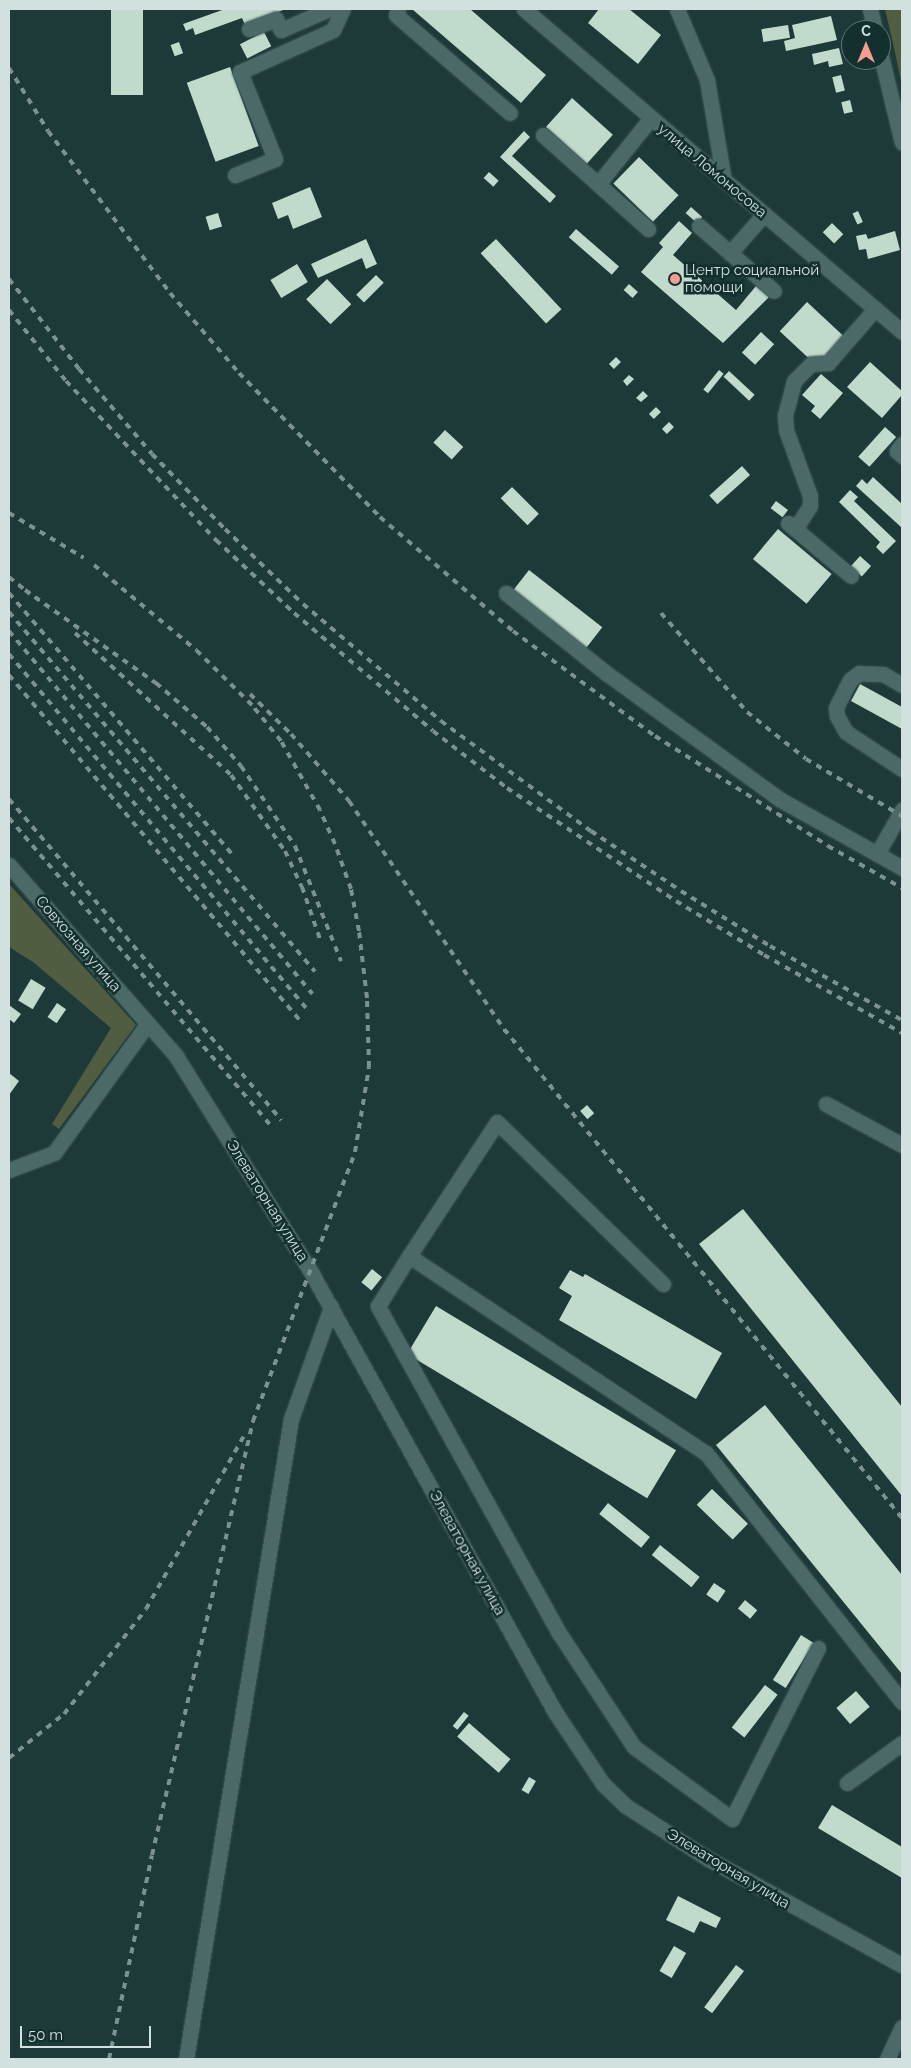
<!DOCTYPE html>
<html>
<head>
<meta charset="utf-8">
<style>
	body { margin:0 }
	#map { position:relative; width:911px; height:2068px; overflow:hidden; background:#1d3938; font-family:Raleway,sans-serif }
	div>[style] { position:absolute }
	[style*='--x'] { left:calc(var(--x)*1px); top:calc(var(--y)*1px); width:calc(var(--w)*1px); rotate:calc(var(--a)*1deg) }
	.green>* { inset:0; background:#515d41 }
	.building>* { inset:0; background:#c0dacb; transform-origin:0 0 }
	.roads { filter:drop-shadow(0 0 1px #3d5655) drop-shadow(0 0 1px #3d5655) }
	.minor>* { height:15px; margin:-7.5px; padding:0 7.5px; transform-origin:7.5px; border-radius:7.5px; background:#4b6967 }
	.rail>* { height:4px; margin-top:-2px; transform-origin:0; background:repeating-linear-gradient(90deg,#7c9190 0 6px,transparent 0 12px) }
	.dots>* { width:14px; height:14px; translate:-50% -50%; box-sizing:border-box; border:2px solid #132f2e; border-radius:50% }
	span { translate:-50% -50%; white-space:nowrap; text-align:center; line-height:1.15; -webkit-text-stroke:5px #132f2e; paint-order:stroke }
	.street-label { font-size:15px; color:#d1e1e0 }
	.poi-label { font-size:15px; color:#d1e1e0 }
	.left { translate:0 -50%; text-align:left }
	.frame { position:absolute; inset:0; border:10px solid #d1e1e0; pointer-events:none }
	.north { position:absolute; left:841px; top:20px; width:50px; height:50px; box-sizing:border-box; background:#132f2e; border:1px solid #5f7675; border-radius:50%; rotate:0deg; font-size:14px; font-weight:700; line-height:20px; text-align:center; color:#d1e1e0 }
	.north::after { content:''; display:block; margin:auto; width:18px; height:22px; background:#f59d90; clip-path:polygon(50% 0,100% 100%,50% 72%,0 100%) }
	.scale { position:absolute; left:20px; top:2026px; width:131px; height:22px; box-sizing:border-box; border:2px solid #d1e1e0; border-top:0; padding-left:6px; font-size:15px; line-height:18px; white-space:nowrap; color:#d1e1e0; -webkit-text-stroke:4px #132f2e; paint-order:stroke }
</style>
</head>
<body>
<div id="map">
	<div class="green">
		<div style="clip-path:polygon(885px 9px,902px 9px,902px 86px,895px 52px)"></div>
		<div style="clip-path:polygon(9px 884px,136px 1025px,59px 1129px,52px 1124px,111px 1028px,33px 962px,9px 947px)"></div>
	</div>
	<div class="building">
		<div style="left:111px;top:9px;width:32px;height:86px"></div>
		<div style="clip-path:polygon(225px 9px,282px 9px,283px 10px,245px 25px,242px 18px,195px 35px,193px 28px,186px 31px,183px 24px)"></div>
		<div style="clip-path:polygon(412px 9px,470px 9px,546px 75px,521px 103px)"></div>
		<div style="clip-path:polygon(599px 9px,629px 9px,661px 35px,638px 64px,588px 23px)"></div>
		<div style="clip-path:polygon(831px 16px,837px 40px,786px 51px,784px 41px,795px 38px,792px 25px)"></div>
		<div style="left:788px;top:25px;width:13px;height:27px;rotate:81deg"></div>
		<div style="left:264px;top:32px;width:16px;height:27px;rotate:63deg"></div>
		<div style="left:179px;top:42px;width:12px;height:9px;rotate:70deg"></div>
		<div style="clip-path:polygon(839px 48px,843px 64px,829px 67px,828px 61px,814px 65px,812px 54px)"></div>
		<div style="left:230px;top:67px;width:84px;height:46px;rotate:70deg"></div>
		<div style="left:841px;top:75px;width:16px;height:9px;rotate:76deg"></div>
		<div style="left:572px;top:98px;width:55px;height:39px;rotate:42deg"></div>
		<div style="left:850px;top:100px;width:12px;height:9px;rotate:76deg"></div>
		<div style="clip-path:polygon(524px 131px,530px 137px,512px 156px,556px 196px,550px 203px,500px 157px)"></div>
		<div style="left:639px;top:157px;width:55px;height:37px;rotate:44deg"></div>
		<div style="left:489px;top:172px;width:13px;height:8px;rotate:42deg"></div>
		<div style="clip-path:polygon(310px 187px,322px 217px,293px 229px,288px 215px,278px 219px,272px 203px)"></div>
		<div style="left:691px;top:207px;width:15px;height:8px;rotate:42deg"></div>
		<div style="left:858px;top:211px;width:12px;height:6px;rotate:66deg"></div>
		<div style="left:218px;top:213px;width:14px;height:13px;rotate:73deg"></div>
		<div style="clip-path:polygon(679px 221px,692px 233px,673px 255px,736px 310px,756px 286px,769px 297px,723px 343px,641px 272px,663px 247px,659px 243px)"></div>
		<div style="left:832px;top:223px;width:16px;height:13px;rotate:45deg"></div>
		<div style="left:576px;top:229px;width:57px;height:11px;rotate:41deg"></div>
		<div style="clip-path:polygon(895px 231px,900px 250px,868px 259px,866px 249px,859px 250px,856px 236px,866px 234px,868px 239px)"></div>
		<div style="clip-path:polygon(366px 239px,377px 264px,366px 269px,362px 258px,318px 278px,311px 264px)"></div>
		<div style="left:496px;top:239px;width:96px;height:21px;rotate:47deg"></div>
		<div style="left:297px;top:264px;width:21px;height:31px;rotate:59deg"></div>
		<div style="left:376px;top:275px;width:11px;height:28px;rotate:45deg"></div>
		<div style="left:327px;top:279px;width:35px;height:29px;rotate:46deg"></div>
		<div style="left:629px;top:284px;width:12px;height:8px;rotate:42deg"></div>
		<div style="left:807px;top:302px;width:51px;height:40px;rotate:43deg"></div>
		<div style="left:761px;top:332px;width:18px;height:28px;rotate:43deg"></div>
		<div style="left:616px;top:357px;width:7px;height:10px;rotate:45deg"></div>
		<div style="clip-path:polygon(870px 362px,902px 391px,902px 395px,882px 418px,847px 387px)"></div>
		<div style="left:719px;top:370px;width:6px;height:25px;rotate:39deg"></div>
		<div style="left:729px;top:371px;width:35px;height:8px;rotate:43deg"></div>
		<div style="clip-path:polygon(821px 374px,843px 393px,820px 419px,811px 411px,815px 406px,802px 395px)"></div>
		<div style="clip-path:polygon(629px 375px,634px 379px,627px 386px,623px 381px)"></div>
		<div style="clip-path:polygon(643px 391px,648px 396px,641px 402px,636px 398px)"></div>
		<div style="left:656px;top:407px;width:7px;height:10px;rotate:45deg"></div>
		<div style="left:669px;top:422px;width:7px;height:10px;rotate:45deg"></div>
		<div style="left:885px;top:427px;width:15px;height:40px;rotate:42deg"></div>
		<div style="left:445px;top:430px;width:25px;height:17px;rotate:43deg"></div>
		<div style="left:742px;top:466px;width:12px;height:44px;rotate:48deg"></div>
		<div style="clip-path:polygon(873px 477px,902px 504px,901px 527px,856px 486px,862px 479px,867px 484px)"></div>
		<div style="left:512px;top:487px;width:38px;height:16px;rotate:45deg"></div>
		<div style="clip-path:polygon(850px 490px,858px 497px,854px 501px,896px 541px,883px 554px,876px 547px,880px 542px,839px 502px)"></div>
		<div style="left:776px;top:501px;width:15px;height:9px;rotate:37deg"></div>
		<div style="left:778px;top:529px;width:70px;height:39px;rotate:40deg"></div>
		<div style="left:860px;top:556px;width:15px;height:14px;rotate:42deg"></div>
		<div style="left:529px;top:570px;width:93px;height:31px;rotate:38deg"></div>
		<div style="clip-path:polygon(860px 684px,902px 707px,902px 729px,851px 701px)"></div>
		<div style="left:31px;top:979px;width:17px;height:25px;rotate:31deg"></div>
		<div style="left:57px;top:1003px;width:11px;height:17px;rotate:34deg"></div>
		<div style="clip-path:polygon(9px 1005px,21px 1014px,14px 1023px,9px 1019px)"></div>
		<div style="clip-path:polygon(9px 1073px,19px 1081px,9px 1095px)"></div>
		<div style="left:587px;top:1105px;width:11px;height:9px;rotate:49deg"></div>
		<div style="clip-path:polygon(743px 1209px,902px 1407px,902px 1496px,699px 1244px)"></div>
		<div style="left:372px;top:1269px;width:13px;height:17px;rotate:39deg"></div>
		<div style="clip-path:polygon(570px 1270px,583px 1277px,585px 1274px,722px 1353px,696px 1399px,559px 1320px,572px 1296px,559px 1288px)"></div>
		<div style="left:436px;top:1306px;width:280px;height:56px;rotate:31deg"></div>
		<div style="clip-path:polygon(765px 1405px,902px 1575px,902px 1674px,716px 1445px)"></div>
		<div style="left:712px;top:1489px;width:50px;height:22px;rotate:44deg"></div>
		<div style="left:608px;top:1503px;width:54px;height:14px;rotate:39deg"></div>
		<div style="left:660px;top:1545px;width:51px;height:13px;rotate:39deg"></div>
		<div style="left:714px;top:1583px;width:14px;height:14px;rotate:34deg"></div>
		<div style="left:745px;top:1600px;width:16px;height:11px;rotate:40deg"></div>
		<div style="left:801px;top:1635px;width:15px;height:53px;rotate:32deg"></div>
		<div style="left:765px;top:1685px;width:16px;height:54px;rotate:38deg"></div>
		<div style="left:856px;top:1691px;width:21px;height:26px;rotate:49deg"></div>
		<div style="left:464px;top:1712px;width:6px;height:18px;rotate:39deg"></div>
		<div style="left:469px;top:1723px;width:55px;height:18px;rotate:41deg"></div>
		<div style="left:529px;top:1777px;width:8px;height:15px;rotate:30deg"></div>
		<div style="clip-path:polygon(832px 1805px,902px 1847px,902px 1878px,818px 1828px)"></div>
		<div style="clip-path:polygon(678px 1896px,721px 1918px,716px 1928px,700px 1921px,694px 1933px,666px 1920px)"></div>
		<div style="left:674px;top:1946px;width:14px;height:29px;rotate:30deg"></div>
		<div style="left:736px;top:1965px;width:10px;height:53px;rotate:37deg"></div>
	</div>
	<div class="roads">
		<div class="minor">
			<div style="--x:398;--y:9;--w:6;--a:108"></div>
			<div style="--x:396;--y:15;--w:150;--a:40.7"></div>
			<div style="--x:524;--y:9;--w:497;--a:40.5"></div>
			<div style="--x:677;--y:9;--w:77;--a:67.1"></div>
			<div style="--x:707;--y:80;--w:101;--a:80.4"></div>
			<div style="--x:870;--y:9;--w:22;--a:77"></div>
			<div style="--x:249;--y:29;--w:29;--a:-20"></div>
			<div style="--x:276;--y:19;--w:12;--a:66"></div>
			<div style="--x:281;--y:30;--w:52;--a:-23.6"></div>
			<div style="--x:881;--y:56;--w:89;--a:76.4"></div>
			<div style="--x:543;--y:135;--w:141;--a:41.8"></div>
			<div style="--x:235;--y:175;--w:43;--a:-21.8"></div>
			<div style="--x:275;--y:159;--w:94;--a:-111.9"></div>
			<div style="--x:240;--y:72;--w:102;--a:-24.3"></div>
			<div style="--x:333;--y:30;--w:23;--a:-65"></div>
			<div style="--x:598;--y:184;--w:83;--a:-51.3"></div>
			<div style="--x:699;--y:226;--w:99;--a:40.9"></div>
			<div style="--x:730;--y:253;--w:52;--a:-48.9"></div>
			<div style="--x:902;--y:444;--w:9;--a:126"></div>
			<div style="--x:897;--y:451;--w:7;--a:45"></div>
			<div style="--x:788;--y:523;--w:82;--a:40.1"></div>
			<div style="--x:795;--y:529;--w:27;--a:-57"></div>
			<div style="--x:810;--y:506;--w:10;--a:-90"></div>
			<div style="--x:810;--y:496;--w:70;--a:-110"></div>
			<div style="--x:786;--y:430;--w:15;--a:-94"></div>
			<div style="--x:785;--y:415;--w:35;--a:-75"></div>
			<div style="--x:794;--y:381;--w:24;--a:-45"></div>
			<div style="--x:811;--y:364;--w:17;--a:-3"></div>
			<div style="--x:828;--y:363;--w:72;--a:-49"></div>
			<div style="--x:506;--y:593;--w:128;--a:38.7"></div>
			<div style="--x:606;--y:673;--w:216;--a:36"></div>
			<div style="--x:781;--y:800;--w:139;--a:29.3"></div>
			<div style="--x:902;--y:685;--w:22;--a:-150"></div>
			<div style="--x:883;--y:674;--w:24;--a:-178"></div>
			<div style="--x:859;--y:673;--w:11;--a:142"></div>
			<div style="--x:850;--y:680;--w:31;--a:117"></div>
			<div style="--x:836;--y:708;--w:8;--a:83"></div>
			<div style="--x:837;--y:716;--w:18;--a:61"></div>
			<div style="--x:846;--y:732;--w:67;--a:33.5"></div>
			<div style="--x:877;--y:854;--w:51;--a:-60.4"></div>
			<div style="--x:9;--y:865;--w:254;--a:48.8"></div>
			<div style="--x:176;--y:1056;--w:255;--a:58"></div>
			<div style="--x:311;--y:1272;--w:503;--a:60.99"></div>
			<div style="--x:555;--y:1712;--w:87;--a:56.3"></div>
			<div style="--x:603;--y:1784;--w:32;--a:44"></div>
			<div style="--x:626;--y:1806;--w:96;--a:32.7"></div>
			<div style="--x:707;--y:1858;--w:222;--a:28.8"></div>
			<div style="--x:826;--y:1104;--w:86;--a:28.3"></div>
			<div style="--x:9;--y:1170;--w:48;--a:-20.7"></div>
			<div style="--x:54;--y:1153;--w:160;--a:-54.1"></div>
			<div style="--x:409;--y:1256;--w:160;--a:-56.7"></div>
			<div style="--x:497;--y:1122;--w:232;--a:44.3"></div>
			<div style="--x:818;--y:1648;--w:191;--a:116.7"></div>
			<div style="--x:732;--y:1819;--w:122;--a:-143.7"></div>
			<div style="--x:634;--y:1747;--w:136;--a:-123.3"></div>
			<div style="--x:559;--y:1633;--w:374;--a:-119"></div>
			<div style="--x:378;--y:1306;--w:59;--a:-58.2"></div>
			<div style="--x:409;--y:1256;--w:356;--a:33.6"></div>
			<div style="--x:706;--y:1453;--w:317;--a:51.8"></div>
			<div style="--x:847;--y:1783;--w:68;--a:-36"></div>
			<div style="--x:186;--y:2059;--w:649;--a:-80.68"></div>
			<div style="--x:291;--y:1419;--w:119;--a:-70.3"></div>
			<div style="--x:887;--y:2059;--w:35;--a:-65"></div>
		</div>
	</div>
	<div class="rail">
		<div style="--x:9;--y:68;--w:74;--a:58.2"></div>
		<div style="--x:48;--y:131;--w:203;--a:53"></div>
		<div style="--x:170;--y:293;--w:106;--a:49.2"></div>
		<div style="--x:239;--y:373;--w:202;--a:45.6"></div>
		<div style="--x:380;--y:517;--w:175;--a:40.6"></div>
		<div style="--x:513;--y:631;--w:177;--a:36.5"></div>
		<div style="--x:655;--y:736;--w:205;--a:32.4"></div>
		<div style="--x:828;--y:846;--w:85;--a:29.6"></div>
		<div style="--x:9;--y:279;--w:114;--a:52.1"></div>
		<div style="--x:79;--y:369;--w:112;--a:49.3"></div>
		<div style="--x:152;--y:454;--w:105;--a:45.8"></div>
		<div style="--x:225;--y:529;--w:108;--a:43.9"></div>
		<div style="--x:303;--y:604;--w:181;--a:40.3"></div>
		<div style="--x:441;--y:721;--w:186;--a:36.3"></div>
		<div style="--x:591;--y:831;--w:108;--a:33.7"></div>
		<div style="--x:681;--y:891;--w:105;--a:31.7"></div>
		<div style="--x:770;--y:946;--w:151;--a:29.3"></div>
		<div style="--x:9;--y:310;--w:91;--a:51.2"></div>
		<div style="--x:66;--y:381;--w:219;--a:46.7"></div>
		<div style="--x:216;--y:540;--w:107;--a:43.1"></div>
		<div style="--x:294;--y:613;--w:182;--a:40.3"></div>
		<div style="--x:433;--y:731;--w:93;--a:37.6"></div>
		<div style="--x:507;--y:788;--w:203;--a:33.8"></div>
		<div style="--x:676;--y:901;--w:103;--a:31.5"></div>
		<div style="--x:764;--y:955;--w:159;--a:29.5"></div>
		<div style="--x:9;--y:513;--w:87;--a:31"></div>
		<div style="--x:94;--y:565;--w:133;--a:39.8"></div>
		<div style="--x:9;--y:577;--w:27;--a:39"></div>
		<div style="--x:25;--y:590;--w:161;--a:35.4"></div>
		<div style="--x:156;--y:683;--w:67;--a:40.8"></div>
		<div style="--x:207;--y:727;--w:52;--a:48.9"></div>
		<div style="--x:241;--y:766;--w:97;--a:56"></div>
		<div style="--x:295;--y:846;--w:124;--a:68.2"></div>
		<div style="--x:9;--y:593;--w:346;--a:49.5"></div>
		<div style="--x:9;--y:612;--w:472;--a:49.6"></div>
		<div style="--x:661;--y:613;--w:131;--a:49"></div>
		<div style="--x:747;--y:712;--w:75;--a:38.5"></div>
		<div style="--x:806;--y:759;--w:112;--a:30.7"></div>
		<div style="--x:9;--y:631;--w:473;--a:50.1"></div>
		<div style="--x:75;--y:633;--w:211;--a:42.3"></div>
		<div style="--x:231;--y:775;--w:93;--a:54.6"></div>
		<div style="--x:285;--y:851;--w:40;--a:65"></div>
		<div style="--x:302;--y:887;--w:58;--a:70.9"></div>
		<div style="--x:9;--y:654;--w:467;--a:50"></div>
		<div style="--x:9;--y:675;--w:452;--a:49.9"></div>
		<div style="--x:250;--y:694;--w:57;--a:44.3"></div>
		<div style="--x:291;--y:734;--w:89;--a:49.1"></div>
		<div style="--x:349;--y:801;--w:276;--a:55.8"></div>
		<div style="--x:504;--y:1029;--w:630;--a:50.86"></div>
		<div style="--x:9;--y:799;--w:421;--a:49.7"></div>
		<div style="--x:9;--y:818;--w:404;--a:49.6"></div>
		<div style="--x:9;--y:1758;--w:70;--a:-38.7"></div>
		<div style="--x:64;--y:1714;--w:133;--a:-52"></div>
		<div style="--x:146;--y:1609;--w:203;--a:-60.5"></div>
		<div style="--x:109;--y:2059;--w:208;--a:-78.1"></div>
		<div style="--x:152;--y:1855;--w:446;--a:-76.9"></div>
		<div style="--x:253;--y:1421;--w:288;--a:-69.2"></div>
		<div style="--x:355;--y:1152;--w:86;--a:-80.6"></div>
		<div style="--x:369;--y:1067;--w:69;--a:-91.7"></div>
		<div style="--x:367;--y:998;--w:67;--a:-96.8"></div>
		<div style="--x:359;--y:931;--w:43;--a:-100.8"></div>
		<div style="--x:351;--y:889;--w:48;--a:-109.6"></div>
		<div style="--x:335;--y:844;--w:37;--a:-114"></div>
		<div style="--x:320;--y:810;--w:79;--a:-119.5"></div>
		<div style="--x:281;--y:741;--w:46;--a:-128.9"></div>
		<div style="--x:252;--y:705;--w:84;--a:-135.5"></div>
	</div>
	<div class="dots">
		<div style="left:675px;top:279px;background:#f59d90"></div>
	</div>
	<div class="street-label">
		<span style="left:712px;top:171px;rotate:40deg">улица Ломоносова</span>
		<span style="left:78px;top:944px;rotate:49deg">Совхозная улица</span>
		<span style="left:267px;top:1201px;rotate:58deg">Элеваторная улица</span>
		<span style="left:467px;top:1553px;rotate:61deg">Элеваторная улица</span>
		<span style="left:728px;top:1869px;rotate:31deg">Элеваторная улица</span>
	</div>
	<div class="poi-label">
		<span class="left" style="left:685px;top:279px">Центр социальной<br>помощи</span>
	</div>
	<div class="frame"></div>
	<div class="north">С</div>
	<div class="scale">50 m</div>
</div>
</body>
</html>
